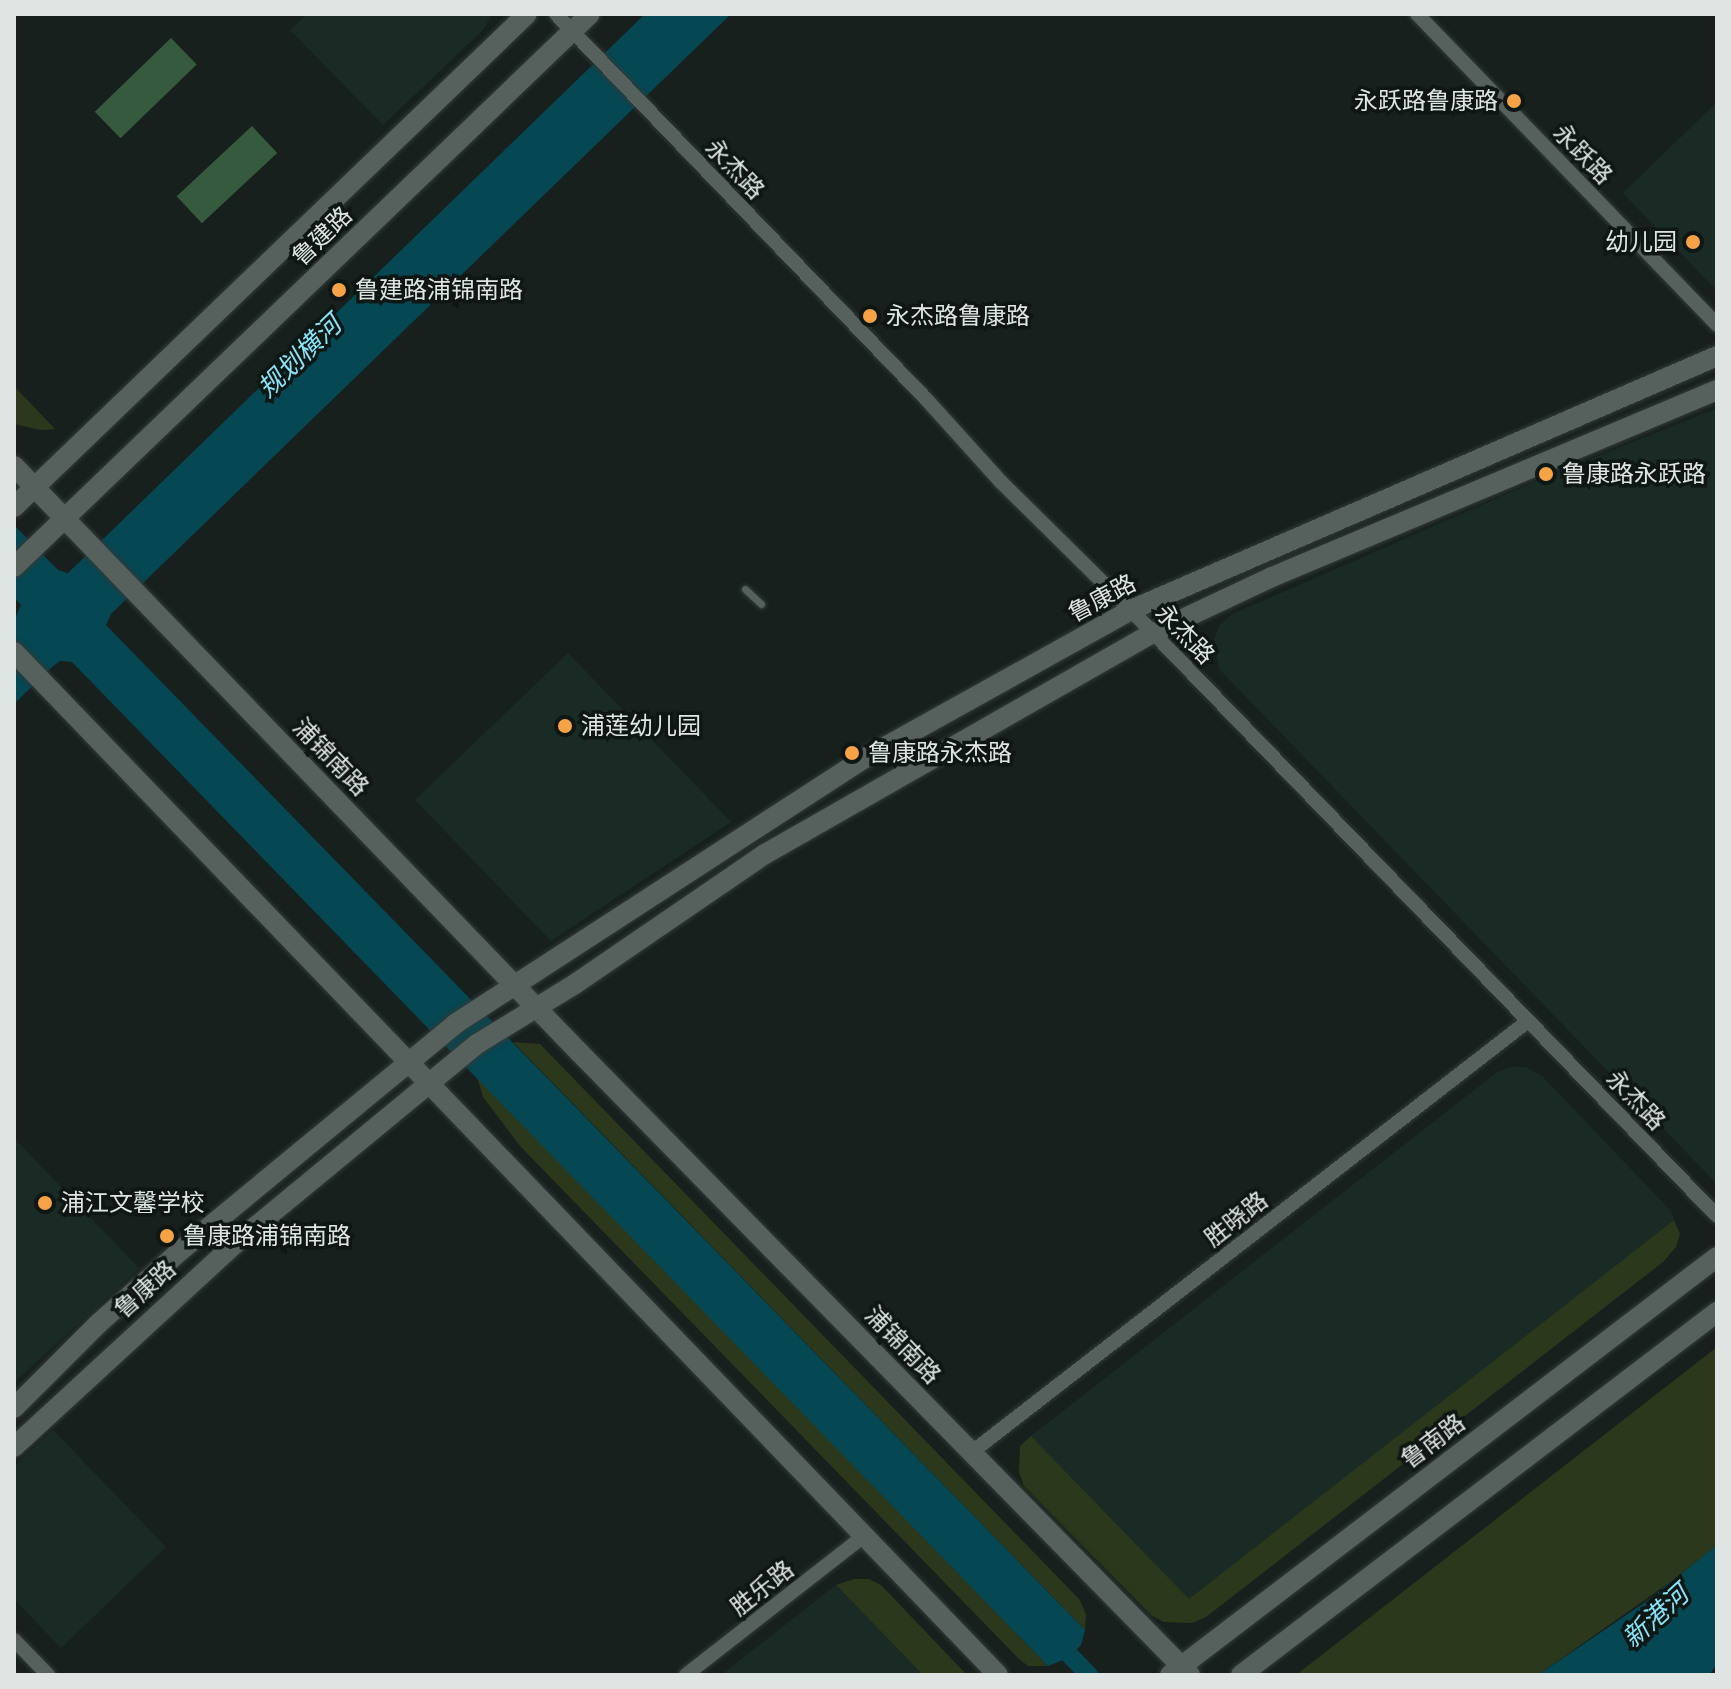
<!DOCTYPE html>
<html>
<head>
<meta charset="utf-8">
<style>
	body { margin:0 }
	#map { position:relative; width:1731px; height:1689px; overflow:hidden; background:#17201d; font-family:Jost,"Noto Sans SC",sans-serif }
	div>[style] { position:absolute }
	[style*='--x'] { left:calc(var(--x)*1px); top:calc(var(--y)*1px); width:calc(var(--w)*1px); rotate:calc(var(--a)*1deg) }
	.built>* { inset:0; background:#1a2b25 }
	.green>* { inset:0; background:#2b381b }
	.water>* { inset:0; background:#054753 }
	.canal>* { height:18px; margin:-9px; padding:0 9px; transform-origin:9px; border-radius:9px; background:#054753 }
	.building>* { inset:0; background:#365a3e; transform-origin:0 0 }
	.roads { filter:drop-shadow(0 0 2px #333a37) drop-shadow(0 0 2px #333a37) }
	.lane>* { height:7px; margin:-3.5px; padding:0 3.5px; transform-origin:3.5px; border-radius:3.5px; background:#56605c }
	.street>* { height:14px; margin:-7px; padding:0 7px; transform-origin:7px; border-radius:7px; background:#56605c }
	.secondary>* { height:20px; margin:-10px; padding:0 10px; transform-origin:10px; border-radius:10px; background:#56605c }
	.dots>* { width:22px; height:22px; translate:-50% -50%; box-sizing:border-box; border:4px solid #0e1714; border-radius:50% }
	span { translate:-50% -50%; white-space:nowrap; text-align:center; line-height:1.15; -webkit-text-stroke:7px #0e1714; paint-order:stroke }
	.poi-label { font-size:24px; color:#dfe5e2 }
	.right { translate:-100% -50%; text-align:right }
	.left { translate:0 -50%; text-align:left }
	.street-label { font-size:24px; color:#dfe5e2 }
	.water-label { font-size:26px; color:#88e4f9; font-style:italic }
	.frame { position:absolute; inset:0; border:16px solid #dfe5e2; pointer-events:none }
</style>
</head>
<body>
<div id="map">
	<div class="built">
		<div style="clip-path:polygon(307px 14px,492px 14px,483px 30px,383px 125px,290px 30px)"></div>
		<div style="clip-path:polygon(1717px 102px,1717px 291px,1623px 193px)"></div>
		<div style="clip-path:polygon(1717px 408px,1717px 1184px,1219px 669px,1214px 640px,1219px 626px,1232px 614px,1537px 481px)"></div>
		<div style="clip-path:polygon(568px 653px,731px 822px,551px 941px,415px 800px)"></div>
		<div style="clip-path:polygon(1511px 1067px,1526px 1067px,1542px 1076px,1671px 1211px,1674px 1220px,1189px 1600px,1031px 1436px,1496px 1073px)"></div>
		<div style="clip-path:polygon(14px 1138px,139px 1268px,14px 1383px)"></div>
		<div style="clip-path:polygon(53px 1430px,166px 1547px,61px 1648px,14px 1599px,14px 1466px)"></div>
		<div style="clip-path:polygon(836px 1585px,923px 1675px,721px 1675px)"></div>
	</div>
	<div class="green">
		<div style="clip-path:polygon(14px 386px,55px 429px,41px 430px,14px 424px)"></div>
		<div style="clip-path:polygon(513px 1042px,540px 1044px,1080px 1600px,1086px 1615px,1085px 1630px)"></div>
		<div style="clip-path:polygon(476px 1074px,1048px 1666px,1028px 1666px,1018px 1658px,520px 1146px,483px 1097px)"></div>
		<div style="clip-path:polygon(1674px 1220px,1680px 1234px,1676px 1247px,1663px 1262px,1206px 1617px,1192px 1623px,1164px 1622px,1152px 1616px,1024px 1486px,1019px 1472px,1020px 1446px,1031px 1436px,1189px 1599px)"></div>
		<div style="clip-path:polygon(1717px 1347px,1717px 1545px,1673px 1580px,1538px 1675px,1296px 1675px)"></div>
		<div style="clip-path:polygon(854px 1579px,869px 1579px,881px 1585px,967px 1675px,923px 1675px,836px 1585px)"></div>
	</div>
	<div class="water">
		<div style="clip-path:polygon(645px 14px,731px 14px,111px 614px,106px 625px,1085px 1630px,1081px 1645px,1068px 1658px,1048px 1666px,72px 662px,60px 661px,52px 667px,14px 704px,14px 621px,21px 605px,14px 597px,14px 525px,58px 570px,68px 573px)"></div>
		<div style="clip-path:polygon(1717px 1545px,1717px 1664px,1709px 1675px,1538px 1675px,1647px 1601px)"></div>
	</div>
	<div class="canal">
		<div style="--x:1053;--y:1638;--w:52;--a:45.8"></div>
	</div>
	<div class="building">
		<div style="left:171px;top:38px;width:37px;height:106px;rotate:46deg"></div>
		<div style="left:252px;top:126px;width:37px;height:103px;rotate:47deg"></div>
	</div>
	<div class="roads">
		<div class="lane">
			<div style="--x:745;--y:589;--w:22;--a:43"></div>
		</div>
		<div class="street">
			<div style="--x:556;--y:14;--w:534;--a:46.14"></div>
			<div style="--x:926;--y:399;--w:112;--a:47.9"></div>
			<div style="--x:1001;--y:482;--w:182;--a:44.6"></div>
			<div style="--x:1131;--y:610;--w:843;--a:45.96"></div>
			<div style="--x:1417;--y:14;--w:432;--a:46"></div>
			<div style="--x:972;--y:1452;--w:703;--a:-37.78"></div>
			<div style="--x:14;--y:1640;--w:49;--a:45.8"></div>
			<div style="--x:686;--y:1675;--w:226;--a:-38"></div>
		</div>
		<div class="secondary">
			<div style="--x:14;--y:466;--w:814;--a:46.05"></div>
			<div style="--x:579;--y:1052;--w:873;--a:45.56"></div>
			<div style="--x:14;--y:507;--w:711;--a:-43.86"></div>
			<div style="--x:14;--y:567;--w:798;--a:-43.83"></div>
			<div style="--x:14;--y:652;--w:1419;--a:46.11"></div>
			<div style="--x:14;--y:1408;--w:120;--a:-45"></div>
			<div style="--x:99;--y:1323;--w:108;--a:-41.6"></div>
			<div style="--x:180;--y:1251;--w:357;--a:-39.5"></div>
			<div style="--x:455;--y:1024;--w:481;--a:-33"></div>
			<div style="--x:858;--y:762;--w:312;--a:-29.1"></div>
			<div style="--x:1131;--y:610;--w:639;--a:-23.43"></div>
			<div style="--x:14;--y:1447;--w:304;--a:-42.6"></div>
			<div style="--x:238;--y:1241;--w:310;--a:-39.5"></div>
			<div style="--x:477;--y:1044;--w:115;--a:-31.5"></div>
			<div style="--x:575;--y:984;--w:230;--a:-34.4"></div>
			<div style="--x:765;--y:854;--w:447;--a:-29.7"></div>
			<div style="--x:1153;--y:633;--w:132;--a:-25.2"></div>
			<div style="--x:1272;--y:577;--w:483;--a:-22.8"></div>
			<div style="--x:1170;--y:1675;--w:688;--a:-37.39"></div>
			<div style="--x:1241;--y:1675;--w:599;--a:-37.33"></div>
		</div>
	</div>
	<div class="dots">
		<div style="left:1514px;top:101px;background:#f6a247"></div>
		<div style="left:1693px;top:242px;background:#f6a247"></div>
		<div style="left:339px;top:290px;background:#f6a247"></div>
		<div style="left:870px;top:316px;background:#f6a247"></div>
		<div style="left:1546px;top:474px;background:#f6a247"></div>
		<div style="left:565px;top:726px;background:#f6a247"></div>
		<div style="left:852px;top:753px;background:#f6a247"></div>
		<div style="left:45px;top:1203px;background:#f6a247"></div>
		<div style="left:167px;top:1236px;background:#f6a247"></div>
	</div>
	<div class="poi-label">
		<span class="right" style="left:1498px;top:101px">永跃路鲁康路</span>
		<span class="right" style="left:1677px;top:242px">幼儿园</span>
		<span class="left" style="left:355px;top:290px">鲁建路浦锦南路</span>
		<span class="left" style="left:886px;top:316px">永杰路鲁康路</span>
		<span class="left" style="left:1562px;top:474px">鲁康路永跃路</span>
		<span class="left" style="left:581px;top:726px">浦莲幼儿园</span>
		<span class="left" style="left:868px;top:753px">鲁康路永杰路</span>
		<span class="left" style="left:61px;top:1203px">浦江文馨学校</span>
		<span class="left" style="left:183px;top:1236px">鲁康路浦锦南路</span>
	</div>
	<div class="street-label">
		<span style="left:1583px;top:154px;rotate:46deg">永跃路</span>
		<span style="left:735px;top:169px;rotate:46deg">永杰路</span>
		<span style="left:322px;top:236px;rotate:-44deg">鲁建路</span>
		<span style="left:1102px;top:598px;rotate:-28deg">鲁康路</span>
		<span style="left:1185px;top:634px;rotate:46deg">永杰路</span>
		<span style="left:331px;top:757px;rotate:46deg">浦锦南路</span>
		<span style="left:1636px;top:1100px;rotate:46deg">永杰路</span>
		<span style="left:1236px;top:1219px;rotate:-38deg">胜晓路</span>
		<span style="left:145px;top:1289px;rotate:-42deg">鲁康路</span>
		<span style="left:903px;top:1345px;rotate:46deg">浦锦南路</span>
		<span style="left:1433px;top:1441px;rotate:-37deg">鲁南路</span>
		<span style="left:762px;top:1588px;rotate:-38deg">胜乐路</span>
	</div>
	<div class="water-label">
		<span style="left:300px;top:357px;rotate:-44deg">规划横河</span>
		<span style="left:1656px;top:1617px;rotate:-42deg">新港河</span>
	</div>
	<div class="frame"></div>
</div>
</body>
</html>
